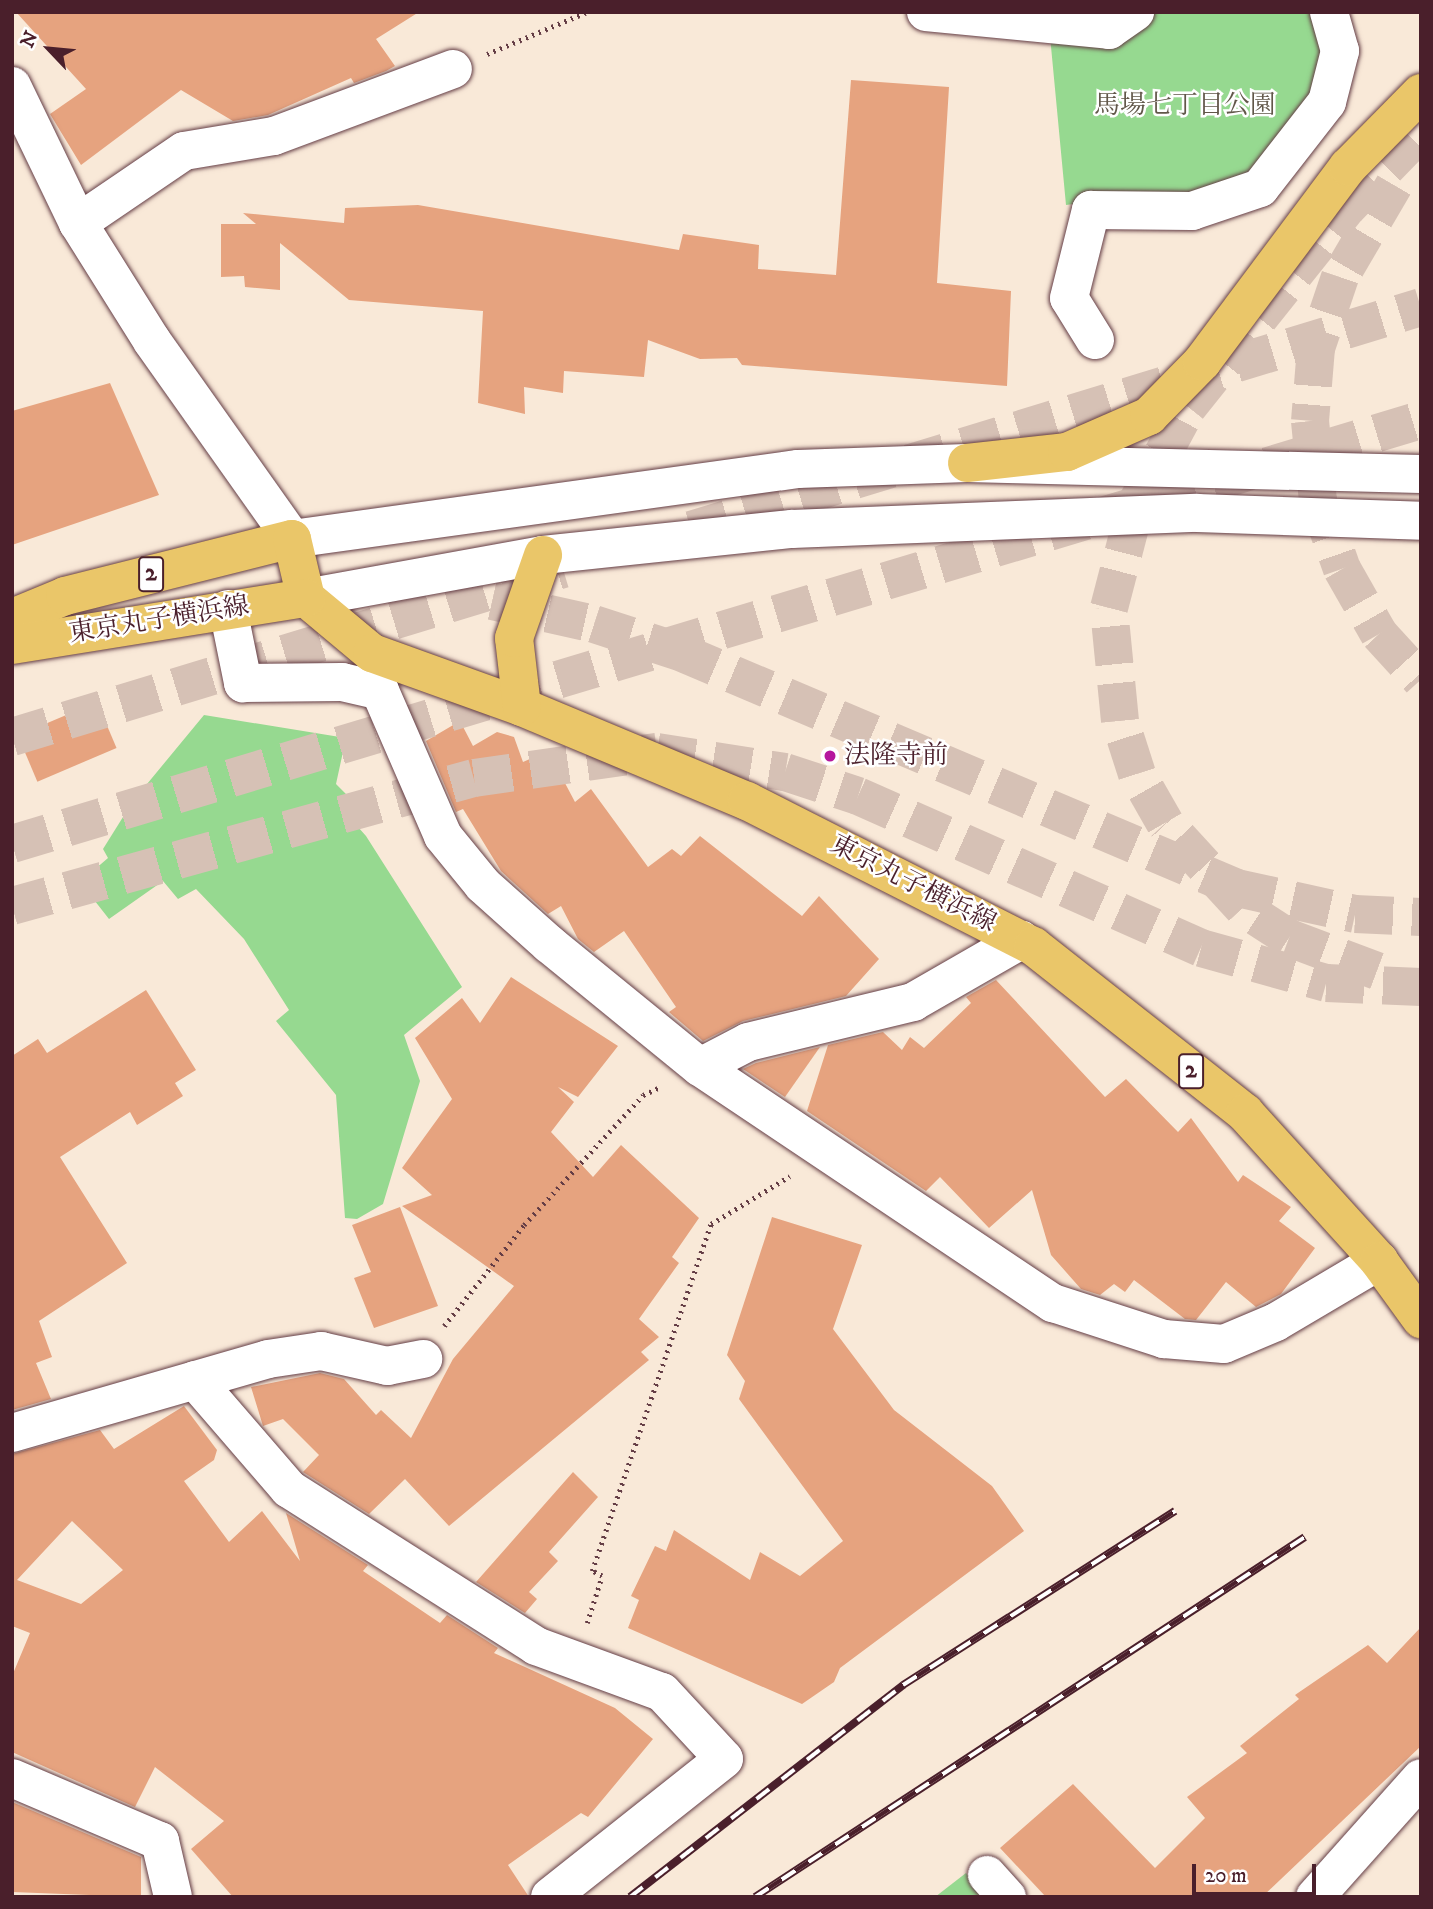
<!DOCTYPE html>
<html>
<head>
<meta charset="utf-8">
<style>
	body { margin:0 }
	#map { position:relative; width:1433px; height:1909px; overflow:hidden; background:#f9e9d8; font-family:"IM FELL DW Pica","Noto Serif JP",serif }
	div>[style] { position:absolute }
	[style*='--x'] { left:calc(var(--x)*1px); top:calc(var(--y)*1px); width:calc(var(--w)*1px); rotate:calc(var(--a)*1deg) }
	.green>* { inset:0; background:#96d990 }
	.building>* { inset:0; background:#e6a37f; transform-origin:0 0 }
	.highway-tunnel>* { height:38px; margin-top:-19px; transform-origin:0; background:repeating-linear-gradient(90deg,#d6c1b5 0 38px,transparent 0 57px) }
	.path>* { height:4.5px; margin-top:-2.25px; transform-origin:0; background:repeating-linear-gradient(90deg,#643d45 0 2px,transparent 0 7px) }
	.roads { filter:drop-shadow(0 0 2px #643d45) drop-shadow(0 0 2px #643d45) }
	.minor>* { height:38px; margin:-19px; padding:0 19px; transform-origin:19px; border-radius:19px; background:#fff }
	.major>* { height:38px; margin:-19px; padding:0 19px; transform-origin:19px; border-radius:19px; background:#eac669 }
	.highway>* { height:38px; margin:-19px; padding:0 19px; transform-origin:19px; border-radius:19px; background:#eac669 }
	.rail>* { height:8px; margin-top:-4px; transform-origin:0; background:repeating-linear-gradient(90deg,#fff 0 16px,#4a1f2b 0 32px); box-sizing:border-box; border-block:2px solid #4a1f2b }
	.dots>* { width:19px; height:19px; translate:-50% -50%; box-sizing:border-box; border:4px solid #fff; border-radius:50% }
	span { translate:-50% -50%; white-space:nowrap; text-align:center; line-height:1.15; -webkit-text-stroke:5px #fff; paint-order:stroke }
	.shield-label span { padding:2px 5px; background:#fff; border:2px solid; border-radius:5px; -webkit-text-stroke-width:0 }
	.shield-label { font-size:24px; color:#4a1f2b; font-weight:700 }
	.park-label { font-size:26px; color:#615749 }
	.street-label { font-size:26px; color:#4a1f2b }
	.poi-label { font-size:26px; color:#4a1f2b }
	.left { translate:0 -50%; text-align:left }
	.frame { position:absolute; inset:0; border:14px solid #4a1f2b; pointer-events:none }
	.north { position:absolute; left:14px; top:14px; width:70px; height:70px; -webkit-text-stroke:5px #fff; paint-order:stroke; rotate:296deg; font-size:19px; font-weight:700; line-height:28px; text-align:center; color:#4a1f2b }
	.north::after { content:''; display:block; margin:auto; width:24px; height:32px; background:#4a1f2b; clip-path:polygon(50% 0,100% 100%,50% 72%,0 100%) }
	.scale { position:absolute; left:1192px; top:1864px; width:124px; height:32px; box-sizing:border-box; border:4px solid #4a1f2b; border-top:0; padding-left:9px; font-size:21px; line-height:24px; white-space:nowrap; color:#4a1f2b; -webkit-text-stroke:5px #fff; paint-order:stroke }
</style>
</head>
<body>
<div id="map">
	<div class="green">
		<div style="clip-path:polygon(1155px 12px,1315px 12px,1326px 53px,1314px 105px,1260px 169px,1190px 201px,1123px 197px,1066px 205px,1050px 36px,1121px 38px)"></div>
		<div style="clip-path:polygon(204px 715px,346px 738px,336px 784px,349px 797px,341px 808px,366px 836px,462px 987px,404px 1035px,420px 1081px,383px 1204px,357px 1219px,345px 1218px,336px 1095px,276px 1021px,289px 1010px,244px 939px,196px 889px,178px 899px,163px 881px,109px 919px,80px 882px,108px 858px,103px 849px,133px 801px)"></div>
		<div style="clip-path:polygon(966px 1873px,986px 1897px,935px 1897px)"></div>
	</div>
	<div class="building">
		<div style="clip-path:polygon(16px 12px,419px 12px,376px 39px,395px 66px,386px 71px,354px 83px,351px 78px,268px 115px,233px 121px,181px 90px,81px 165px,50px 114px,86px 89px)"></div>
		<div style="clip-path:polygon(851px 80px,949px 87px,937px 283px,1011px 291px,1007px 386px,742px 365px,737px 358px,700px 359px,648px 340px,644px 377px,564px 371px,563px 393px,524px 387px,525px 414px,478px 403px,483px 311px,349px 300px,280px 243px,280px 290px,245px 287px,244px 276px,221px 277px,221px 224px,256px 224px,243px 213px,344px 223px,345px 208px,418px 205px,679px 250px,683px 234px,759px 245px,758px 269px,836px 275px)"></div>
		<div style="clip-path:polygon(110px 383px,159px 495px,12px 545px,12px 411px)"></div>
		<div style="left:97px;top:702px;width:50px;height:86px;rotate:67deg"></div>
		<div style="clip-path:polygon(460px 721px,473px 746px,497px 732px,514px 737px,523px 762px,548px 751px,575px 802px,591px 789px,648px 867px,672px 849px,681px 856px,700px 836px,802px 916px,819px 896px,879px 959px,846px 996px,743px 1021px,703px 1041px,669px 1012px,676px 1007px,624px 931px,594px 952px,578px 939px,561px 906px,548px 914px,501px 871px,463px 809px,456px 812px,426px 741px)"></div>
		<div style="clip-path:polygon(511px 977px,618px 1046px,578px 1097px,558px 1087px,574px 1102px,551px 1132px,593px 1177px,621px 1145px,699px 1218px,672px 1257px,679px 1263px,639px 1319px,659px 1337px,641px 1352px,649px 1360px,449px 1526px,405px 1479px,369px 1514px,303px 1472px,319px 1455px,283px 1419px,263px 1426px,251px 1387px,320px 1373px,344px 1379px,376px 1415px,381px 1410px,411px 1438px,453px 1359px,514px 1286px,402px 1206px,432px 1195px,402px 1168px,452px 1099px,415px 1038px,462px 998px,480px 1023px)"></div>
		<div style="clip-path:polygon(996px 980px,1105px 1097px,1126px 1079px,1178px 1132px,1191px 1118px,1238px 1182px,1243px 1175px,1291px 1207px,1279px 1221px,1315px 1248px,1281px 1294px,1256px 1307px,1226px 1282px,1196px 1320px,1185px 1319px,1134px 1280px,1125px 1292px,1114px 1284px,1100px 1295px,1081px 1289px,1051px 1255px,1032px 1190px,989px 1228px,940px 1177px,926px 1191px,807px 1111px,828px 1045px,883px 1032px,902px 1050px,910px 1037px,924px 1048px,971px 1003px,966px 997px)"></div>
		<div style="clip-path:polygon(146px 990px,196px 1070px,175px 1083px,183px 1096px,137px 1125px,130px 1112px,60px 1157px,127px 1263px,39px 1321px,52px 1357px,36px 1363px,51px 1399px,12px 1410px,12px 1056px,38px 1039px,47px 1053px)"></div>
		<div style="clip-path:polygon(820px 1047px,785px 1097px,743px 1069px,756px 1063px)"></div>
		<div style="clip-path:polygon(400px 1207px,438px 1306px,374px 1328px,354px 1278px,371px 1272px,352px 1225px)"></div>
		<div style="clip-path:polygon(772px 1217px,862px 1245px,833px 1329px,894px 1410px,992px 1486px,1024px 1531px,840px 1668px,834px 1682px,802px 1704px,628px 1628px,639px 1600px,631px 1596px,655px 1546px,666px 1551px,674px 1530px,750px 1580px,760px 1552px,800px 1576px,843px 1541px,739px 1399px,745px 1381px,727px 1355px)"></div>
		<div style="clip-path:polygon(evenodd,184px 1406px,217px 1450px,214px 1460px,184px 1481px,229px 1542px,262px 1511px,300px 1561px,286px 1513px,368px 1565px,363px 1571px,440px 1623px,447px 1615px,498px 1648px,494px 1653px,615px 1708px,653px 1739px,588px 1817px,581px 1813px,508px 1865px,529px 1897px,233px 1897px,191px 1849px,224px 1821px,155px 1767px,135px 1807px,12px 1752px,12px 1676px,30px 1633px,12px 1626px,12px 1454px,100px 1430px,114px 1449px,184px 1406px,72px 1521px,123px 1570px,81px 1604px,17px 1580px,72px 1521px)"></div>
		<div style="clip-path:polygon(573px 1472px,598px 1497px,549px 1552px,558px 1561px,529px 1592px,537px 1599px,525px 1613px,476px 1582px)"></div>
		<div style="clip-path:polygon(1421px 1627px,1421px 1746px,1262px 1897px,1046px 1897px,1000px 1848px,1073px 1784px,1155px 1868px,1205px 1818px,1187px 1797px,1247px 1753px,1240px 1746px,1299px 1699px,1295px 1695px,1368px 1645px,1387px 1663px)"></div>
		<div style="clip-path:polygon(12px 1802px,141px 1857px,141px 1897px,12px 1892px)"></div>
	</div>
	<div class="highway-tunnel">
		<div style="--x:1394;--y:185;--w:107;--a:120.4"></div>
		<div style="--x:1340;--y:277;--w:75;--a:108.7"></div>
		<div style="--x:1316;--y:348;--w:73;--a:94.7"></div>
		<div style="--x:1310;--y:421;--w:80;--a:84.3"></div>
		<div style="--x:1318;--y:501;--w:72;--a:70.6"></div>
		<div style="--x:1342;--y:569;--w:75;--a:60.4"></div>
		<div style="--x:1379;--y:634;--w:62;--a:47.6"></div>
		<div style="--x:691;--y:530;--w:763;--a:-16.99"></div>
		<div style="--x:492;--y:601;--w:105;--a:12.7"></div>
		<div style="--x:594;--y:624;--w:90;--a:18"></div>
		<div style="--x:680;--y:652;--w:605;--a:22.96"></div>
		<div style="--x:1237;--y:888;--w:121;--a:12.4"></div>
		<div style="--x:1355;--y:914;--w:66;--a:2.6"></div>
		<div style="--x:12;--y:737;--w:576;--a:-16.96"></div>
		<div style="--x:12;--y:844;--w:1471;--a:-16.75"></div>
		<div style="--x:12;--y:906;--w:479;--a:-15.5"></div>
		<div style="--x:474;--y:778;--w:185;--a:-8.1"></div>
		<div style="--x:657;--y:752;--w:130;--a:8.9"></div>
		<div style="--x:785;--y:772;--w:77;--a:18.2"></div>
		<div style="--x:858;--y:796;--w:375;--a:23.9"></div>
		<div style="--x:1201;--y:948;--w:130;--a:15.6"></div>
		<div style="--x:1326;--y:983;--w:95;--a:2.4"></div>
		<div style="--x:1377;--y:971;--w:94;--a:-159.4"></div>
		<div style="--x:1289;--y:938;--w:55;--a:-146.9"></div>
		<div style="--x:1243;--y:908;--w:115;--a:-132.5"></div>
		<div style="--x:1165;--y:823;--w:56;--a:-119.7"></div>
		<div style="--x:1137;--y:774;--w:56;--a:-107.8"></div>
		<div style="--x:1120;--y:721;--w:114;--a:-95.6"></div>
		<div style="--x:1109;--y:608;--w:107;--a:-75.4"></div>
		<div style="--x:1136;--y:504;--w:110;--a:-61.8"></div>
		<div style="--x:1188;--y:407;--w:255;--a:-51.4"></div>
		<div style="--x:1347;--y:208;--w:106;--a:-45.8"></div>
	</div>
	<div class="path">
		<div style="--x:487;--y:54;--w:108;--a:-22.8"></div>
		<div style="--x:444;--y:1326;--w:129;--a:-51.6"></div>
		<div style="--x:524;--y:1225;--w:176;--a:-47.5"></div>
		<div style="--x:643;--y:1095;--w:19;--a:-25"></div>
		<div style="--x:587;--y:1623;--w:49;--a:-72.3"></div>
		<div style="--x:602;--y:1576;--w:11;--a:-153"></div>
		<div style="--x:592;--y:1571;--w:367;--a:-71.1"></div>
		<div style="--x:711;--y:1224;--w:92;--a:-31.3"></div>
	</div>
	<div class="roads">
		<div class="minor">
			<div style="--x:926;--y:12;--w:184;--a:5.6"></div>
			<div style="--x:1109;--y:30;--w:32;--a:-35"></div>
			<div style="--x:12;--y:86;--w:152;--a:64.3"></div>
			<div style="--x:78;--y:223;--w:139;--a:57.9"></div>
			<div style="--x:152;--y:341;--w:242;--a:54.7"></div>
			<div style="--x:292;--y:539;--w:511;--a:-7.88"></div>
			<div style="--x:798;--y:469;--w:169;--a:-2"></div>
			<div style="--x:967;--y:463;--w:454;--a:1.4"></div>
			<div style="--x:78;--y:223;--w:128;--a:-34.2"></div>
			<div style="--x:184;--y:151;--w:91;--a:-9.5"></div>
			<div style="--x:274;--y:136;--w:191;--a:-20.5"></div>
			<div style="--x:1095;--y:340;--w:49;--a:-121.8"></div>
			<div style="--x:1069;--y:298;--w:91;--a:-76"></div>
			<div style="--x:1091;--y:210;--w:101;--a:0.6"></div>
			<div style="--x:1192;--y:211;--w:72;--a:-18.7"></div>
			<div style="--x:1260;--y:188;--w:109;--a:-52.1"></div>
			<div style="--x:1327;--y:102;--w:53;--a:-75.7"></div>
			<div style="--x:1340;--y:51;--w:41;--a:-105.8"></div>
			<div style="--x:306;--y:598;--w:241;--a:-10.3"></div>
			<div style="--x:543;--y:555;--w:250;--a:-6"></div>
			<div style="--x:792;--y:529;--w:405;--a:-2.3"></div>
			<div style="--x:1197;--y:513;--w:224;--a:2"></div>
			<div style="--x:228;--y:609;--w:76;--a:78.5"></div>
			<div style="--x:243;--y:683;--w:99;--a:-0.6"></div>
			<div style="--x:342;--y:682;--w:39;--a:13"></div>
			<div style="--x:380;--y:691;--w:158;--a:66.5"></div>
			<div style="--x:443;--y:836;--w:63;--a:50.8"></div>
			<div style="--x:483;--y:885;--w:89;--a:41.8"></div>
			<div style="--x:549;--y:944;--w:195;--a:39.2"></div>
			<div style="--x:700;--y:1067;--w:425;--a:33.8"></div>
			<div style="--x:1053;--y:1303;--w:117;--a:18"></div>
			<div style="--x:1164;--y:1339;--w:60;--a:4.8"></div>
			<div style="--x:1224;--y:1344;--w:56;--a:-22.9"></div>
			<div style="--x:1276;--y:1322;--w:120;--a:-30.6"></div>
			<div style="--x:700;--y:1067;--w:54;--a:-27.5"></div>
			<div style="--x:748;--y:1042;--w:170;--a:-13.6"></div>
			<div style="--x:913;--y:1002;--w:125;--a:-29.9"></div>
			<div style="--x:195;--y:1380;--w:144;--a:49.2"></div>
			<div style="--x:289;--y:1489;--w:293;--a:32.4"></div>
			<div style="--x:536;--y:1646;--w:134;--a:20.1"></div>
			<div style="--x:662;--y:1692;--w:91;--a:47.2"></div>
			<div style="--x:724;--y:1759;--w:222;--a:141.6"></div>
			<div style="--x:12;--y:1433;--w:266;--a:-16.1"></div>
			<div style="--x:268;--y:1359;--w:54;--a:-8.6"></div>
			<div style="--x:321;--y:1351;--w:68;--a:12.8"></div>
			<div style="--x:387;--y:1366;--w:37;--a:-11"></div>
			<div style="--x:12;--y:1778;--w:161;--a:23.1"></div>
			<div style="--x:160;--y:1841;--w:57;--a:76.9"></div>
			<div style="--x:987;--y:1875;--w:30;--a:48"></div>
			<div style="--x:1315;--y:1897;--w:159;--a:-48.3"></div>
		</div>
		<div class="major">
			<div style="--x:12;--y:618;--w:57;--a:-22.5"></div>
			<div style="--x:65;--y:596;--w:234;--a:-14.1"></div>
			<div style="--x:292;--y:539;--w:61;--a:76.7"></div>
			<div style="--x:306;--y:598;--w:86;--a:39.8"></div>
			<div style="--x:372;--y:653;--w:159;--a:19.8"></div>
			<div style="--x:522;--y:707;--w:244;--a:22.7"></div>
			<div style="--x:747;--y:801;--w:321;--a:26.9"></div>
			<div style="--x:1033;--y:946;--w:270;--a:38.2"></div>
			<div style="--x:1245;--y:1113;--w:200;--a:47.8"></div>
			<div style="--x:1379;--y:1261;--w:72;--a:54.1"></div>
			<div style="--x:12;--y:645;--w:298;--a:-9.1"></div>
			<div style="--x:522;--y:707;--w:69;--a:-96.6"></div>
			<div style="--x:514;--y:638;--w:88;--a:-70.7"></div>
		</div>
		<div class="highway">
			<div style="--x:967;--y:463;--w:101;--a:-6.3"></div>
			<div style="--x:1067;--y:452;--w:90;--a:-23.7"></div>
			<div style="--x:1149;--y:416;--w:76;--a:-45.5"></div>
			<div style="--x:1202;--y:362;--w:244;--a:-53.2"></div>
			<div style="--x:1348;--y:167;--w:104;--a:-45.4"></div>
		</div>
	</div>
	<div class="rail">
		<div style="--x:630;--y:1897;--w:346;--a:-37.8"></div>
		<div style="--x:903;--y:1685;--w:323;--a:-32.6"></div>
		<div style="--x:755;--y:1897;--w:657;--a:-33.21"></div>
	</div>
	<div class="dots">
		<div style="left:830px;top:756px;background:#b5179e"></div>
	</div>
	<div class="shield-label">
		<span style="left:151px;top:574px">2</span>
		<span style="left:1191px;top:1071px">2</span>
	</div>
	<div class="park-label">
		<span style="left:1185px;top:106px">馬場七丁目公園</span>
	</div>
	<div class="street-label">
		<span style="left:159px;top:620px;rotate:-9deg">東京丸子横浜線</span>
		<span style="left:913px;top:884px;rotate:27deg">東京丸子横浜線</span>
	</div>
	<div class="poi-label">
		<span class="left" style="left:844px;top:756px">法隆寺前</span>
	</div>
	<div class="frame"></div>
	<div class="north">N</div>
	<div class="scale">20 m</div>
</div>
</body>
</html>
